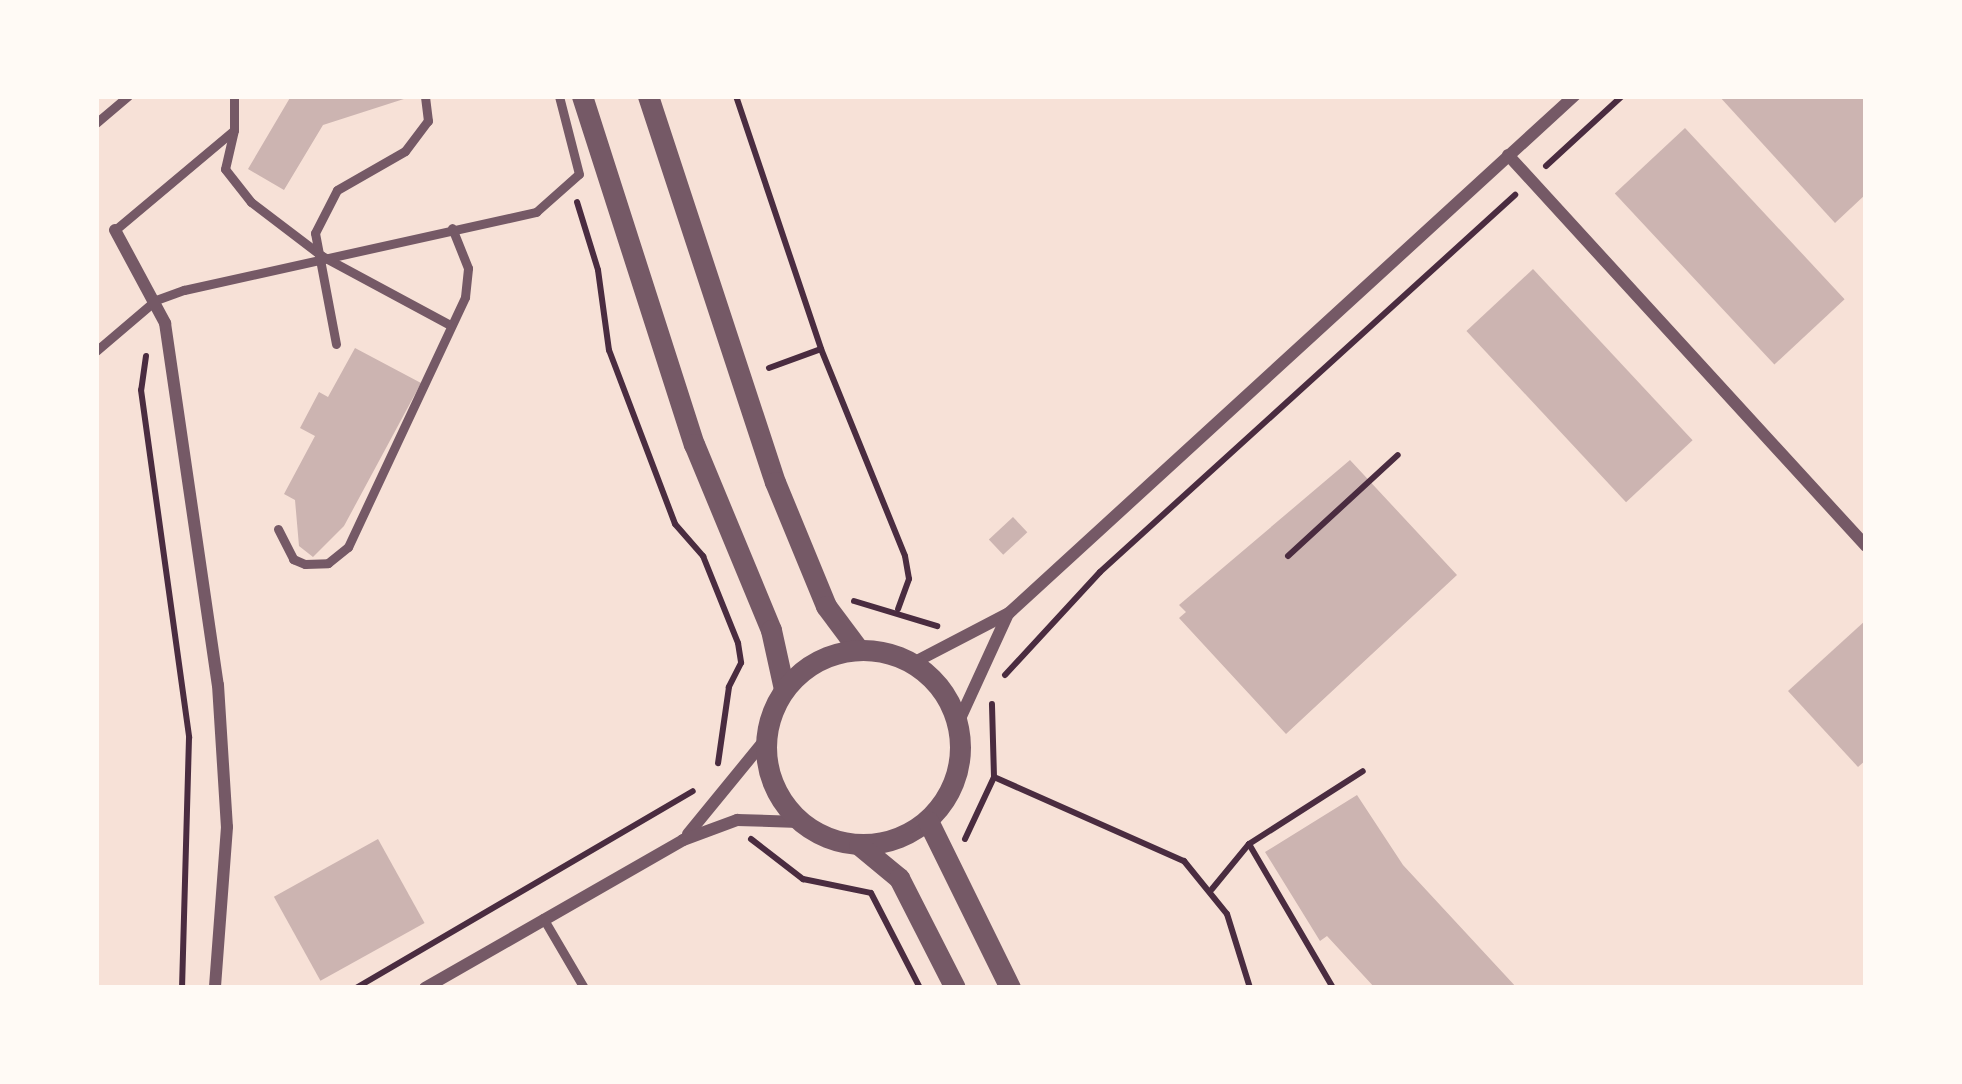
<!DOCTYPE html>
<html>
<head>
<meta charset="utf-8">
<style>
	body { margin:0 }
	#map { position:relative; width:1962px; height:1084px; overflow:hidden; background:#f7e1d7; font-family:Mulish,sans-serif }
	div>[style] { position:absolute }
	[style*='--x'] { left:calc(var(--x)*1px); top:calc(var(--y)*1px); width:calc(var(--w)*1px); rotate:calc(var(--a)*1deg) }
	.building>* { inset:0; background:#ccb4b1; transform-origin:0 0 }
	.path>* { height:6px; margin:-3px; padding:0 3px; transform-origin:3px; border-radius:3px; background:#4a2c40 }
	.service>* { height:9px; margin:-4.5px; padding:0 4.5px; transform-origin:4.5px; border-radius:4.5px; background:#755966 }
	.minor>* { height:12px; margin:-6px; padding:0 6px; transform-origin:6px; border-radius:6px; background:#755966 }
	.tertiary>* { height:21px; margin:-10.5px; padding:0 10.5px; transform-origin:10.5px; border-radius:10.5px; background:#755966 }
	.tertiary>.ring { margin:-10.5px; padding:0; box-sizing:content-box; background:none; border:21px solid #755966; border-radius:50% }
	span { translate:-50% -50%; white-space:nowrap; text-align:center; line-height:1.15; -webkit-text-stroke:12px #fffaf5; paint-order:stroke }
	.frame { position:absolute; inset:0; border:99px solid #fffaf5; pointer-events:none }
</style>
</head>
<body>
<div id="map">
	<div class="building">
		<div style="clip-path:polygon(291px 96px,410px 96px,410px 97px,323px 125px,284px 190px,248px 169px)"></div>
		<div style="clip-path:polygon(1719px 96px,1866px 96px,1866px 194px,1835px 223px)"></div>
		<div style="left:1685px;top:128px;width:234px;height:96px;rotate:47deg"></div>
		<div style="left:1533px;top:269px;width:234px;height:91px;rotate:47deg"></div>
		<div style="clip-path:polygon(355px 348px,421px 383px,344px 526px,313px 557px,299px 546px,295px 500px,284px 494px,315px 436px,300px 428px,319px 392px,328px 397px)"></div>
		<div style="clip-path:polygon(1350px 460px,1457px 575px,1286px 734px,1179px 618px,1186px 612px,1179px 605px)"></div>
		<div style="left:1013px;top:517px;width:21px;height:33px;rotate:47deg"></div>
		<div style="clip-path:polygon(1866px 620px,1866px 760px,1858px 767px,1788px 691px)"></div>
		<div style="clip-path:polygon(1357px 795px,1403px 865px,1517px 988px,1375px 988px,1327px 936px,1320px 941px,1265px 852px)"></div>
		<div style="left:378px;top:839px;width:96px;height:119px;rotate:61deg"></div>
	</div>
	<div class="path">
		<div style="--x:736;--y:96;--w:267;--a:71.4"></div>
		<div style="--x:821;--y:349;--w:223;--a:67.9"></div>
		<div style="--x:905;--y:556;--w:23;--a:80"></div>
		<div style="--x:909;--y:579;--w:32;--a:110"></div>
		<div style="--x:1546;--y:166;--w:103;--a:-42.6"></div>
		<div style="--x:577;--y:202;--w:71;--a:72.8"></div>
		<div style="--x:598;--y:270;--w:81;--a:82.2"></div>
		<div style="--x:609;--y:350;--w:186;--a:69.2"></div>
		<div style="--x:675;--y:524;--w:43;--a:48.8"></div>
		<div style="--x:703;--y:556;--w:94;--a:68.1"></div>
		<div style="--x:738;--y:643;--w:20;--a:81"></div>
		<div style="--x:741;--y:663;--w:27;--a:117"></div>
		<div style="--x:729;--y:687;--w:77;--a:98.2"></div>
		<div style="--x:146;--y:356;--w:34;--a:98"></div>
		<div style="--x:141;--y:390;--w:351;--a:82.1"></div>
		<div style="--x:189;--y:738;--w:250;--a:91.6"></div>
		<div style="--x:769;--y:368;--w:55;--a:-20.1"></div>
		<div style="--x:1288;--y:556;--w:149;--a:-42.6"></div>
		<div style="--x:854;--y:601;--w:87;--a:16.8"></div>
		<div style="--x:1005;--y:675;--w:140;--a:-47.3"></div>
		<div style="--x:1100;--y:572;--w:561;--a:-42.25"></div>
		<div style="--x:994;--y:777;--w:208;--a:23.9"></div>
		<div style="--x:1184;--y:861;--w:68;--a:50.9"></div>
		<div style="--x:1227;--y:914;--w:77;--a:72.7"></div>
		<div style="--x:751;--y:839;--w:66;--a:37.6"></div>
		<div style="--x:803;--y:879;--w:69;--a:11.6"></div>
		<div style="--x:871;--y:893;--w:107;--a:62.7"></div>
		<div style="--x:965;--y:839;--w:68;--a:-64.9"></div>
		<div style="--x:994;--y:777;--w:73;--a:-91.6"></div>
		<div style="--x:1249;--y:844;--w:167;--a:59.7"></div>
		<div style="--x:1212;--y:889;--w:58;--a:-50.6"></div>
		<div style="--x:1249;--y:844;--w:135;--a:-32.6"></div>
		<div style="--x:356;--y:988;--w:390;--a:-30.3"></div>
	</div>
	<div class="service">
		<div style="--x:96;--y:123;--w:42;--a:-40.2"></div>
		<div style="--x:234;--y:130;--w:40;--a:103"></div>
		<div style="--x:225;--y:169;--w:42;--a:51.8"></div>
		<div style="--x:251;--y:202;--w:89;--a:37.3"></div>
		<div style="--x:322;--y:256;--w:145;--a:28.3"></div>
		<div style="--x:115;--y:230;--w:155;--a:-40"></div>
		<div style="--x:234;--y:130;--w:34;--a:-90"></div>
		<div style="--x:336;--y:344;--w:113;--a:-100.7"></div>
		<div style="--x:315;--y:233;--w:48;--a:-62.9"></div>
		<div style="--x:337;--y:190;--w:78;--a:-29.8"></div>
		<div style="--x:405;--y:151;--w:38;--a:-53"></div>
		<div style="--x:428;--y:121;--w:25;--a:-97"></div>
		<div style="--x:96;--y:351;--w:79;--a:-40.4"></div>
		<div style="--x:156;--y:300;--w:30;--a:-20"></div>
		<div style="--x:184;--y:290;--w:361;--a:-12.5"></div>
		<div style="--x:536;--y:212;--w:57;--a:-41.5"></div>
		<div style="--x:579;--y:174;--w:81;--a:-104.4"></div>
		<div style="--x:278;--y:529;--w:34;--a:63"></div>
		<div style="--x:293;--y:559;--w:13;--a:23"></div>
		<div style="--x:305;--y:564;--w:23;--a:-2"></div>
		<div style="--x:328;--y:563;--w:26;--a:-39"></div>
		<div style="--x:348;--y:547;--w:276;--a:-64.9"></div>
		<div style="--x:465;--y:297;--w:29;--a:-84"></div>
		<div style="--x:468;--y:268;--w:43;--a:-111.8"></div>
		<div style="--x:543;--y:918;--w:81;--a:59.6"></div>
	</div>
	<div class="minor">
		<div style="--x:1508;--y:155;--w:530;--a:47.52"></div>
		<div style="--x:115;--y:230;--w:106;--a:61.7"></div>
		<div style="--x:165;--y:323;--w:366;--a:81.7"></div>
		<div style="--x:218;--y:685;--w:142;--a:86.4"></div>
		<div style="--x:227;--y:827;--w:161;--a:94.3"></div>
		<div style="--x:913;--y:663;--w:108;--a:-27.5"></div>
		<div style="--x:1009;--y:613;--w:766;--a:-42.46"></div>
		<div style="--x:958;--y:723;--w:120;--a:-65.4"></div>
		<div style="--x:688;--y:834;--w:122;--a:-50.7"></div>
		<div style="--x:425;--y:988;--w:297;--a:-29.8"></div>
		<div style="--x:683;--y:840;--w:58;--a:-20.3"></div>
		<div style="--x:737;--y:820;--w:62;--a:1.8"></div>
	</div>
	<div class="tertiary">
		<div style="--x:582;--y:96;--w:366;--a:72.2"></div>
		<div style="--x:694;--y:444;--w:201;--a:67.5"></div>
		<div style="--x:771;--y:630;--w:60;--a:77.6"></div>
		<div style="--x:648;--y:96;--w:406;--a:71.8"></div>
		<div style="--x:775;--y:482;--w:134;--a:67.6"></div>
		<div style="--x:826;--y:606;--w:54;--a:53.3"></div>
		<div class="ring" style="left:766px;top:650px;width:173px;height:173px"></div>
		<div style="--x:928;--y:821;--w:186;--a:63.8"></div>
		<div style="--x:859;--y:845;--w:52;--a:39.5"></div>
		<div style="--x:899;--y:878;--w:123;--a:63"></div>
	</div>
	<div class="frame"></div>
</div>
</body>
</html>
